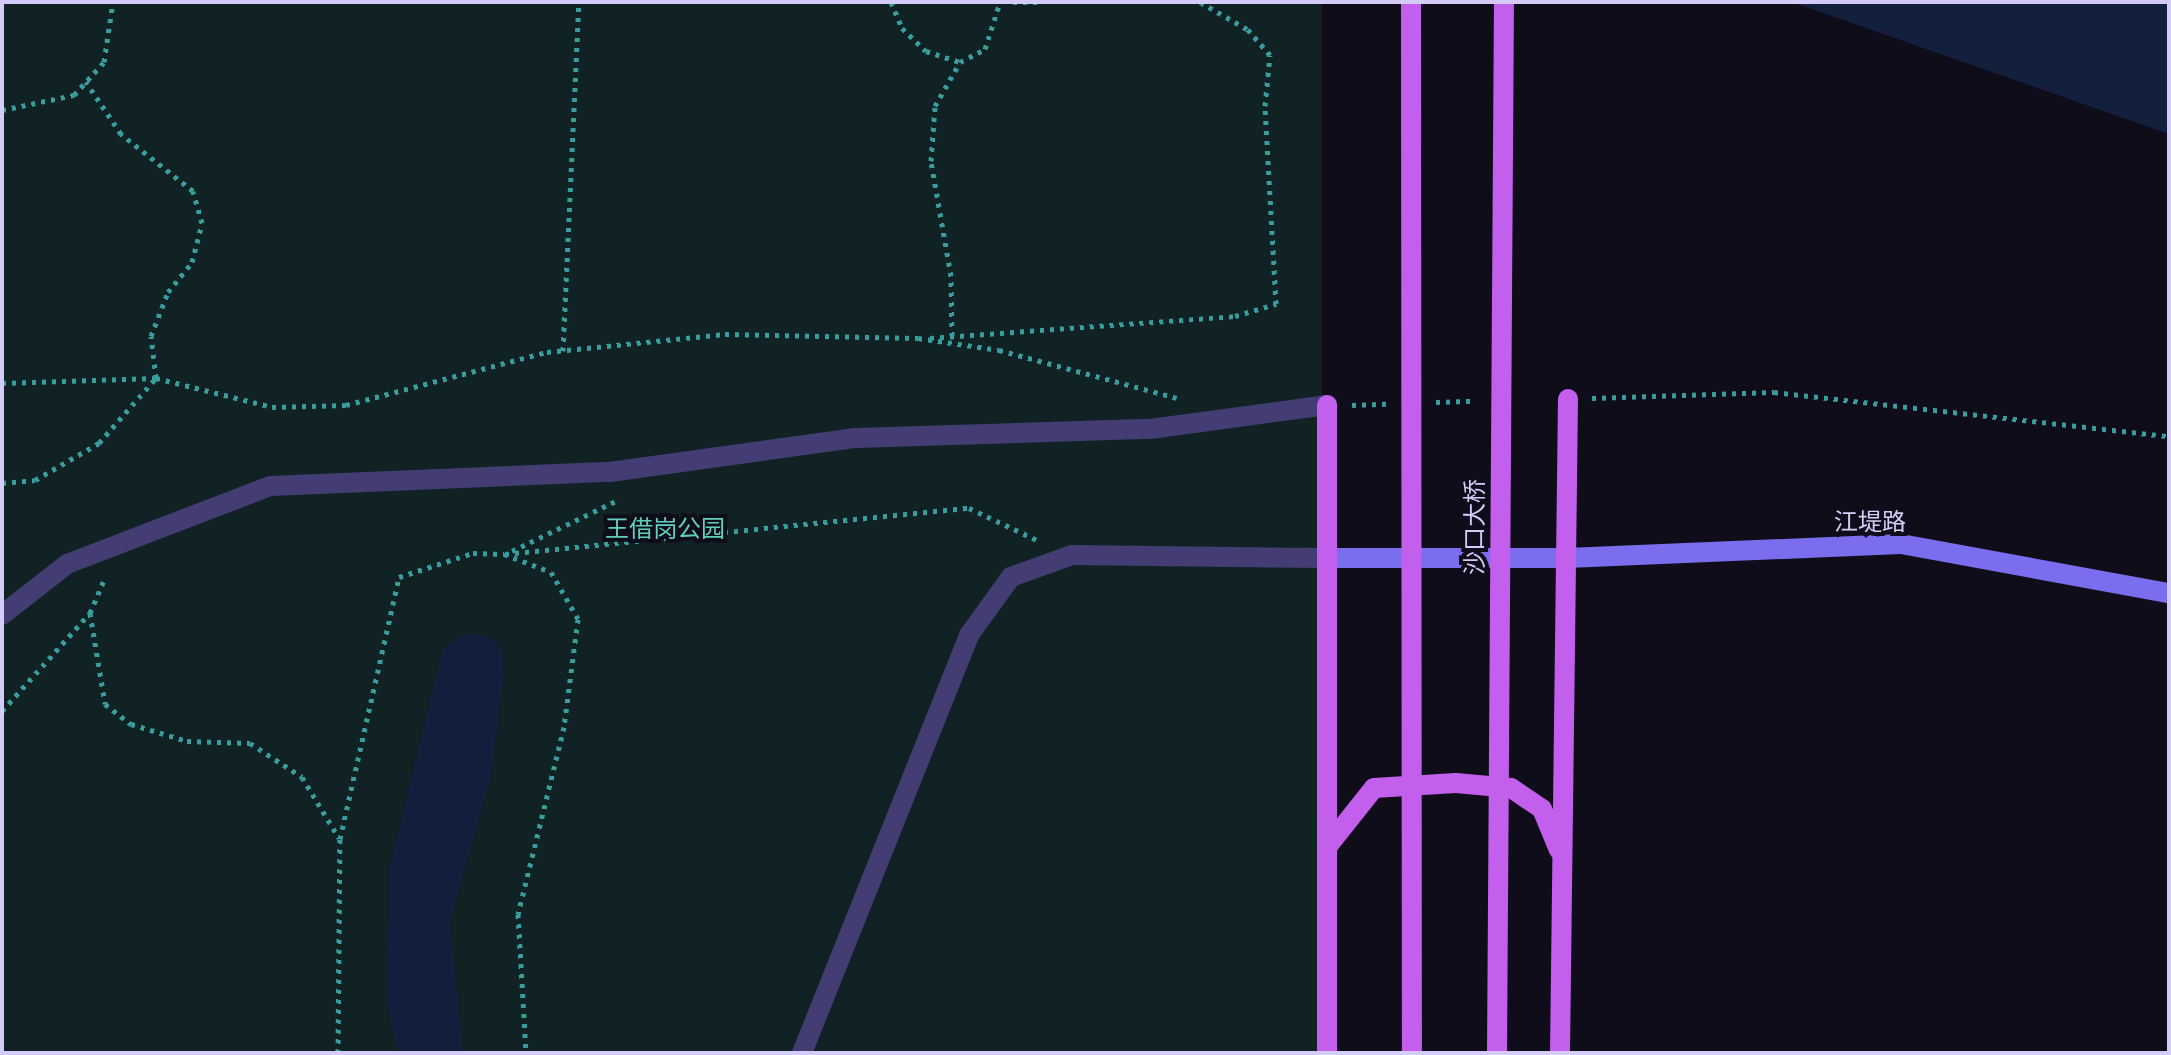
<!DOCTYPE html>
<html>
<head>
<meta charset="utf-8">
<style>
	body { margin:0 }
	#map { position:relative; width:2171px; height:1055px; overflow:hidden; background:#100d1a; font-family:"Exo 2","Noto Sans SC",sans-serif }
	div>[style] { position:absolute }
	[style*='--x'] { left:calc(var(--x)*1px); top:calc(var(--y)*1px); width:calc(var(--w)*1px); rotate:calc(var(--a)*1deg) }
	.green>* { inset:0; background:#102223; transform-origin:0 0 }
	.water>* { inset:0; background:#12203d }
	.path>* { height:5px; margin-top:-2.5px; transform-origin:0; background:repeating-linear-gradient(90deg,#399d9f 0 4px,transparent 0 10px) }
	.street>* { height:20px; margin:-10px; padding:0 10px; transform-origin:10px; border-radius:10px; background:#433d74 }
	.secondary>* { height:20px; margin:-10px; padding:0 10px; transform-origin:10px; border-radius:10px; background:#7a6dee }
	.primary>* { height:20px; margin:-10px; padding:0 10px; transform-origin:10px; border-radius:10px; background:#c25fed }
	.primary-bridge>* { height:20px; margin:-10px; padding:0 10px; transform-origin:10px; border-radius:10px; background:#c25fed }
	span { translate:-50% -50%; white-space:nowrap; text-align:center; line-height:1.15; -webkit-text-stroke:8px #100d1a; paint-order:stroke }
	.street-label { font-size:24px; color:#d4cbf9 }
	.park-label { font-size:24px; color:#61cfbc }
	.frame { position:absolute; inset:0; border:4px solid #d4cbf9; pointer-events:none }
</style>
</head>
<body>
<div id="map">
	<div class="green">
		<div style="left:2px;top:2px;width:1320px;height:1051px"></div>
	</div>
	<div class="water">
		<div style="clip-path:polygon(1792px 2px,2169px 2px,2169px 134px)"></div>
		<div style="clip-path:polygon(465px 633px,491px 638px,502px 651px,504px 674px,491px 776px,450px 922px,463px 1053px,398px 1053px,387px 1004px,389px 869px,443px 649px)"></div>
	</div>
	<div class="path">
		<div style="--x:891;--y:2;--w:28;--a:67"></div>
		<div style="--x:902;--y:28;--w:33;--a:44"></div>
		<div style="--x:926;--y:51;--w:36;--a:18"></div>
		<div style="--x:960;--y:62;--w:28;--a:-27"></div>
		<div style="--x:985;--y:49;--w:49;--a:-72.3"></div>
		<div style="--x:1013;--y:2;--w:30;--a:0"></div>
		<div style="--x:2;--y:110;--w:74;--a:-11.8"></div>
		<div style="--x:74;--y:95;--w:45;--a:-47.7"></div>
		<div style="--x:104;--y:62;--w:61;--a:-81.5"></div>
		<div style="--x:952;--y:336;--w:60;--a:-91"></div>
		<div style="--x:951;--y:276;--w:117;--a:-99.9"></div>
		<div style="--x:931;--y:161;--w:55;--a:-85.8"></div>
		<div style="--x:935;--y:106;--w:51;--a:-60.4"></div>
		<div style="--x:930;--y:338;--w:306;--a:-4.1"></div>
		<div style="--x:1235;--y:316;--w:43;--a:-16.3"></div>
		<div style="--x:1276;--y:304;--w:198;--a:-93.2"></div>
		<div style="--x:1265;--y:106;--w:51;--a:-84.4"></div>
		<div style="--x:1270;--y:55;--w:35;--a:-131"></div>
		<div style="--x:1247;--y:29;--w:54;--a:-150.1"></div>
		<div style="--x:563;--y:351;--w:349;--a:-87.4"></div>
		<div style="--x:2;--y:383;--w:154;--a:-1.9"></div>
		<div style="--x:156;--y:378;--w:120;--a:14"></div>
		<div style="--x:272;--y:407;--w:74;--a:-1.5"></div>
		<div style="--x:346;--y:405;--w:208;--a:-14.8"></div>
		<div style="--x:547;--y:352;--w:179;--a:-5.8"></div>
		<div style="--x:725;--y:334;--w:193;--a:1.2"></div>
		<div style="--x:918;--y:338;--w:82;--a:8.4"></div>
		<div style="--x:999;--y:350;--w:184;--a:15.1"></div>
		<div style="--x:1592;--y:398;--w:182;--a:-1.9"></div>
		<div style="--x:1774;--y:392;--w:397;--a:6.4"></div>
		<div style="--x:1436;--y:402;--w:38;--a:-2"></div>
		<div style="--x:1352;--y:405;--w:34;--a:-2"></div>
		<div style="--x:2;--y:483;--w:33;--a:-5"></div>
		<div style="--x:35;--y:480;--w:74;--a:-30"></div>
		<div style="--x:99;--y:443;--w:86;--a:-48.8"></div>
		<div style="--x:156;--y:378;--w:42;--a:-96.8"></div>
		<div style="--x:151;--y:336;--w:47;--a:-68.9"></div>
		<div style="--x:168;--y:292;--w:38;--a:-51"></div>
		<div style="--x:192;--y:262;--w:40;--a:-75.6"></div>
		<div style="--x:202;--y:223;--w:33;--a:-106"></div>
		<div style="--x:193;--y:191;--w:92;--a:-141.6"></div>
		<div style="--x:121;--y:134;--w:63;--a:-123.9"></div>
		<div style="--x:512;--y:551;--w:118;--a:-25.7"></div>
		<div style="--x:505;--y:554;--w:466;--a:-5.7"></div>
		<div style="--x:969;--y:508;--w:75;--a:25.2"></div>
		<div style="--x:90;--y:613;--w:92;--a:80.6"></div>
		<div style="--x:105;--y:704;--w:33;--a:38"></div>
		<div style="--x:131;--y:724;--w:59;--a:16.9"></div>
		<div style="--x:187;--y:741;--w:63;--a:1.8"></div>
		<div style="--x:250;--y:743;--w:62;--a:33.2"></div>
		<div style="--x:302;--y:777;--w:71;--a:58.8"></div>
		<div style="--x:2;--y:711;--w:132;--a:-48.1"></div>
		<div style="--x:90;--y:613;--w:39;--a:-67"></div>
		<div style="--x:338;--y:1053;--w:214;--a:-89.5"></div>
		<div style="--x:340;--y:839;--w:269;--a:-77.3"></div>
		<div style="--x:399;--y:577;--w:78;--a:-18"></div>
		<div style="--x:473;--y:553;--w:31;--a:2"></div>
		<div style="--x:504;--y:554;--w:50;--a:21"></div>
		<div style="--x:551;--y:572;--w:54;--a:60.1"></div>
		<div style="--x:578;--y:619;--w:109;--a:97.4"></div>
		<div style="--x:564;--y:727;--w:193;--a:103.8"></div>
		<div style="--x:518;--y:914;--w:139;--a:86.7"></div>
	</div>
	<div class="street">
		<div style="--x:2;--y:615;--w:83;--a:-38.1"></div>
		<div style="--x:67;--y:564;--w:217;--a:-21"></div>
		<div style="--x:270;--y:486;--w:340;--a:-2.4"></div>
		<div style="--x:610;--y:472;--w:248;--a:-7.9"></div>
		<div style="--x:856;--y:438;--w:294;--a:-1.8"></div>
		<div style="--x:1150;--y:429;--w:179;--a:-7.7"></div>
		<div style="--x:802;--y:1053;--w:450;--a:-68.2"></div>
		<div style="--x:969;--y:635;--w:72;--a:-54.1"></div>
		<div style="--x:1011;--y:577;--w:65;--a:-19.8"></div>
		<div style="--x:1072;--y:555;--w:255;--a:0.7"></div>
	</div>
	<div class="secondary">
		<div style="--x:1327;--y:558;--w:240;--a:0"></div>
		<div style="--x:1567;--y:558;--w:334;--a:-2.4"></div>
		<div style="--x:1901;--y:544;--w:272;--a:10.4"></div>
	</div>
	<div class="primary">
		<div style="--x:1327;--y:405;--w:648;--a:90"></div>
		<div style="--x:1327;--y:847;--w:75;--a:-51.5"></div>
		<div style="--x:1374;--y:788;--w:82;--a:-3.5"></div>
		<div style="--x:1456;--y:783;--w:55;--a:5.2"></div>
		<div style="--x:1511;--y:788;--w:37;--a:34"></div>
		<div style="--x:1542;--y:809;--w:44;--a:67.5"></div>
		<div style="--x:1560;--y:1053;--w:654;--a:-89.3"></div>
	</div>
	<div class="primary-bridge">
		<div style="--x:1411;--y:2;--w:1051;--a:89.95"></div>
		<div style="--x:1497;--y:1053;--w:1051;--a:-89.62"></div>
	</div>
	<div class="street-label">
		<span style="left:1870px;top:521px">江堤路</span>
		<span style="left:1474px;top:527px;rotate:-90deg">沙口大桥</span>
	</div>
	<div class="park-label">
		<span style="left:665px;top:528px">王借岗公园</span>
	</div>
	<div class="frame"></div>
</div>
</body>
</html>
